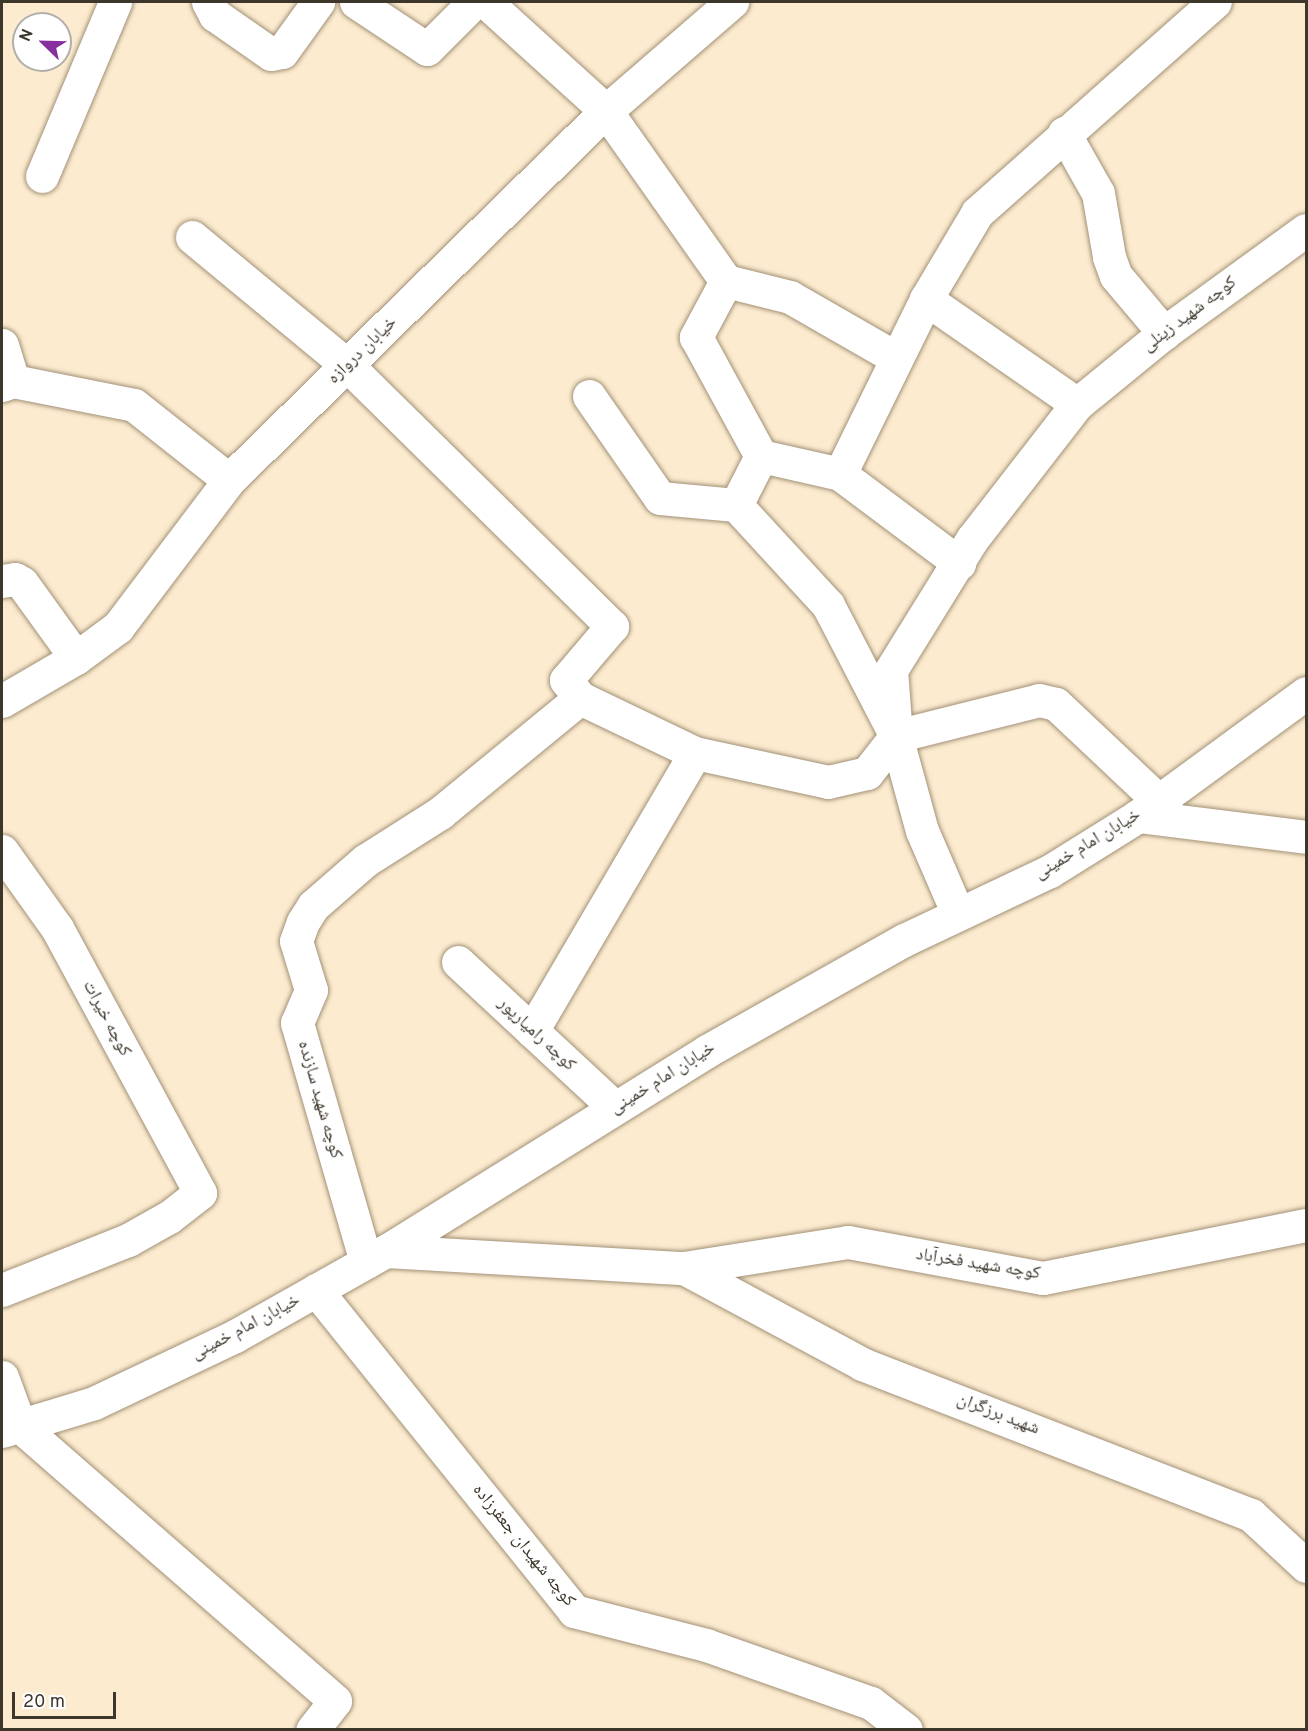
<!DOCTYPE html>
<html>
<head>
<meta charset="utf-8">
<style>
	body { margin:0 }
	#map { position:relative; width:1308px; height:1731px; overflow:hidden; background:#fcebcf; font-family:Overpass,"Noto Naskh Arabic",sans-serif }
	div>[style] { position:absolute }
	[style*='--x'] { left:calc(var(--x)*1px); top:calc(var(--y)*1px); width:calc(var(--w)*1px); rotate:calc(var(--a)*1deg) }
	.roads { filter:drop-shadow(0 0 2px #a29177) drop-shadow(0 0 2px #a29177) }
	.minor>* { height:33px; margin:-16.5px; padding:0 16.5px; transform-origin:16.5px; border-radius:16.5px; background:#fff }
	.tertiary>* { height:33px; margin:-16.5px; padding:0 16.5px; transform-origin:16.5px; border-radius:16.5px; background:#fff }
	span { translate:-50% -50%; white-space:nowrap; text-align:center; line-height:1.15; -webkit-text-stroke:4.5px #fff; paint-order:stroke }
	.street-label { font-size:18px; color:#3d362b }
	.frame { position:absolute; inset:0; border:3px solid #3d362b; pointer-events:none }
	.north { position:absolute; left:12px; top:12px; width:60px; height:60px; box-sizing:border-box; background:#fff; border:2px solid #b1afaa; border-radius:50%; rotate:293deg; font-size:16px; font-weight:700; line-height:24px; text-align:center; color:#3d362b }
	.north::after { content:''; display:block; margin:auto; width:21px; height:27px; background:#87309d; clip-path:polygon(50% 0,100% 100%,50% 72%,0 100%) }
	.scale { position:absolute; left:12px; top:1692px; width:104px; height:27px; box-sizing:border-box; border:3px solid #3d362b; border-top:0; padding-left:8px; font-size:18px; line-height:21px; white-space:nowrap; color:#3d362b; -webkit-text-stroke:4px #fff; paint-order:stroke }
</style>
</head>
<body>
<div id="map">
	<div class="roads">
		<div class="minor">
			<div style="--x:208;--y:2;--w:15;--a:62"></div>
			<div style="--x:215;--y:15;--w:68;--a:34.9"></div>
			<div style="--x:271;--y:54;--w:11;--a:-10"></div>
			<div style="--x:282;--y:52;--w:62;--a:-54.2"></div>
			<div style="--x:356;--y:2;--w:85;--a:33.5"></div>
			<div style="--x:427;--y:49;--w:66;--a:-45"></div>
			<div style="--x:486;--y:2;--w:162;--a:42.2"></div>
			<div style="--x:606;--y:111;--w:208;--a:54.8"></div>
			<div style="--x:726;--y:281;--w:64;--a:118.2"></div>
			<div style="--x:696;--y:337;--w:136;--a:61.4"></div>
			<div style="--x:761;--y:456;--w:55;--a:117"></div>
			<div style="--x:736;--y:505;--w:136;--a:47.4"></div>
			<div style="--x:828;--y:605;--w:148;--a:62.6"></div>
			<div style="--x:1064;--y:133;--w:69;--a:60.5"></div>
			<div style="--x:1098;--y:193;--w:65;--a:80.2"></div>
			<div style="--x:1109;--y:257;--w:20;--a:70"></div>
			<div style="--x:1116;--y:276;--w:75;--a:49.9"></div>
			<div style="--x:42;--y:176;--w:189;--a:-67.2"></div>
			<div style="--x:192;--y:237;--w:202;--a:39.6"></div>
			<div style="--x:348;--y:366;--w:371;--a:44.6"></div>
			<div style="--x:612;--y:626;--w:71;--a:130.4"></div>
			<div style="--x:566;--y:680;--w:23;--a:52"></div>
			<div style="--x:580;--y:698;--w:127;--a:25.6"></div>
			<div style="--x:695;--y:753;--w:136;--a:12.3"></div>
			<div style="--x:828;--y:782;--w:40;--a:-13"></div>
			<div style="--x:867;--y:773;--w:47;--a:-51.9"></div>
			<div style="--x:726;--y:281;--w:66;--a:14"></div>
			<div style="--x:790;--y:297;--w:122;--a:29.9"></div>
			<div style="--x:926;--y:299;--w:184;--a:34.8"></div>
			<div style="--x:2;--y:345;--w:38;--a:73"></div>
			<div style="--x:2;--y:385;--w:12;--a:-20"></div>
			<div style="--x:13;--y:381;--w:123;--a:11.2"></div>
			<div style="--x:134;--y:405;--w:121;--a:38.3"></div>
			<div style="--x:589;--y:396;--w:124;--a:55.2"></div>
			<div style="--x:660;--y:498;--w:76;--a:5.3"></div>
			<div style="--x:761;--y:456;--w:81;--a:12.8"></div>
			<div style="--x:840;--y:474;--w:149;--a:36.8"></div>
			<div style="--x:840;--y:474;--w:195;--a:-63.8"></div>
			<div style="--x:926;--y:299;--w:100;--a:-59.3"></div>
			<div style="--x:977;--y:213;--w:318;--a:-41.6"></div>
			<div style="--x:2;--y:581;--w:13;--a:-9"></div>
			<div style="--x:15;--y:579;--w:8;--a:30"></div>
			<div style="--x:22;--y:583;--w:92;--a:54.2"></div>
			<div style="--x:2;--y:701;--w:86;--a:-30.2"></div>
			<div style="--x:76;--y:658;--w:52;--a:-36.4"></div>
			<div style="--x:118;--y:627;--w:184;--a:-52.9"></div>
			<div style="--x:229;--y:480;--w:528;--a:-44.39"></div>
			<div style="--x:606;--y:111;--w:167;--a:-40.9"></div>
			<div style="--x:896;--y:736;--w:147;--a:-14.1"></div>
			<div style="--x:1039;--y:700;--w:17;--a:13"></div>
			<div style="--x:1056;--y:704;--w:141;--a:43.3"></div>
			<div style="--x:2;--y:851;--w:95;--a:54.5"></div>
			<div style="--x:57;--y:928;--w:301;--a:61.6"></div>
			<div style="--x:200;--y:1193;--w:39;--a:142"></div>
			<div style="--x:169;--y:1217;--w:47;--a:150.7"></div>
			<div style="--x:128;--y:1240;--w:136;--a:158.4"></div>
			<div style="--x:958;--y:914;--w:90;--a:-113.4"></div>
			<div style="--x:922;--y:831;--w:98;--a:-105.3"></div>
			<div style="--x:896;--y:736;--w:66;--a:-94.3"></div>
			<div style="--x:891;--y:670;--w:155;--a:-58.2"></div>
			<div style="--x:973;--y:538;--w:170;--a:-52.2"></div>
			<div style="--x:1077;--y:404;--w:112;--a:-39.2"></div>
			<div style="--x:1164;--y:333;--w:175;--a:-36"></div>
			<div style="--x:458;--y:962;--w:214;--a:42.9"></div>
			<div style="--x:532;--y:1031;--w:322;--a:-59.6"></div>
			<div style="--x:386;--y:1251;--w:298;--a:3.3"></div>
			<div style="--x:684;--y:1268;--w:166;--a:-9"></div>
			<div style="--x:848;--y:1242;--w:198;--a:10.5"></div>
			<div style="--x:1043;--y:1278;--w:268;--a:-11.4"></div>
			<div style="--x:366;--y:1262;--w:249;--a:-106.1"></div>
			<div style="--x:297;--y:1023;--w:36;--a:-67"></div>
			<div style="--x:311;--y:990;--w:51;--a:-107"></div>
			<div style="--x:296;--y:941;--w:20;--a:-70"></div>
			<div style="--x:303;--y:922;--w:19;--a:-58"></div>
			<div style="--x:313;--y:906;--w:70;--a:-41"></div>
			<div style="--x:366;--y:860;--w:88;--a:-32.4"></div>
			<div style="--x:440;--y:813;--w:181;--a:-39.4"></div>
			<div style="--x:684;--y:1268;--w:202;--a:28.3"></div>
			<div style="--x:862;--y:1364;--w:417;--a:21.2"></div>
			<div style="--x:1251;--y:1515;--w:75;--a:42.8"></div>
			<div style="--x:316;--y:1290;--w:412;--a:51.2"></div>
			<div style="--x:574;--y:1611;--w:136;--a:14.4"></div>
			<div style="--x:706;--y:1645;--w:175;--a:19.4"></div>
			<div style="--x:871;--y:1703;--w:44;--a:37.6"></div>
			<div style="--x:2;--y:1377;--w:52;--a:69.8"></div>
			<div style="--x:20;--y:1426;--w:418;--a:41.1"></div>
			<div style="--x:335;--y:1701;--w:37;--a:128"></div>
		</div>
		<div class="tertiary">
			<div style="--x:1138;--y:816;--w:169;--a:7.1"></div>
			<div style="--x:2;--y:1431;--w:96;--a:-16.9"></div>
			<div style="--x:94;--y:1403;--w:156;--a:-25.4"></div>
			<div style="--x:235;--y:1336;--w:173;--a:-29.4"></div>
			<div style="--x:386;--y:1251;--w:378;--a:-31.9"></div>
			<div style="--x:707;--y:1051;--w:226;--a:-29.4"></div>
			<div style="--x:904;--y:940;--w:161;--a:-25.3"></div>
			<div style="--x:1050;--y:871;--w:104;--a:-32"></div>
			<div style="--x:1138;--y:816;--w:208;--a:-36.2"></div>
		</div>
	</div>
	<div class="street-label">
		<span style="left:1190px;top:315px;rotate:-37deg">کوچه شهید زینلی</span>
		<span style="left:363px;top:351px;rotate:-44deg">خیابان دروازه</span>
		<span style="left:1088px;top:845px;rotate:-31deg">خیابان امام خمینی</span>
		<span style="left:106px;top:1019px;rotate:62deg">کوچه خیرات</span>
		<span style="left:536px;top:1035px;rotate:43deg">کوچه رامیارپور</span>
		<span style="left:663px;top:1079px;rotate:-32deg">خیابان امام خمینی</span>
		<span style="left:319px;top:1100px;rotate:74deg">کوچه شهید سازنده</span>
		<span style="left:978px;top:1265px;rotate:9deg">کوچه شهید فخرآباد</span>
		<span style="left:246px;top:1328px;rotate:-28deg">خیابان امام خمینی</span>
		<span style="left:998px;top:1415px;rotate:21deg">شهید برزگران</span>
		<span style="left:523px;top:1546px;rotate:51deg">کوچه شهیدان جعفرزاده</span>
	</div>
	<div class="frame"></div>
	<div class="north">N</div>
	<div class="scale">20 m</div>
</div>
</body>
</html>
